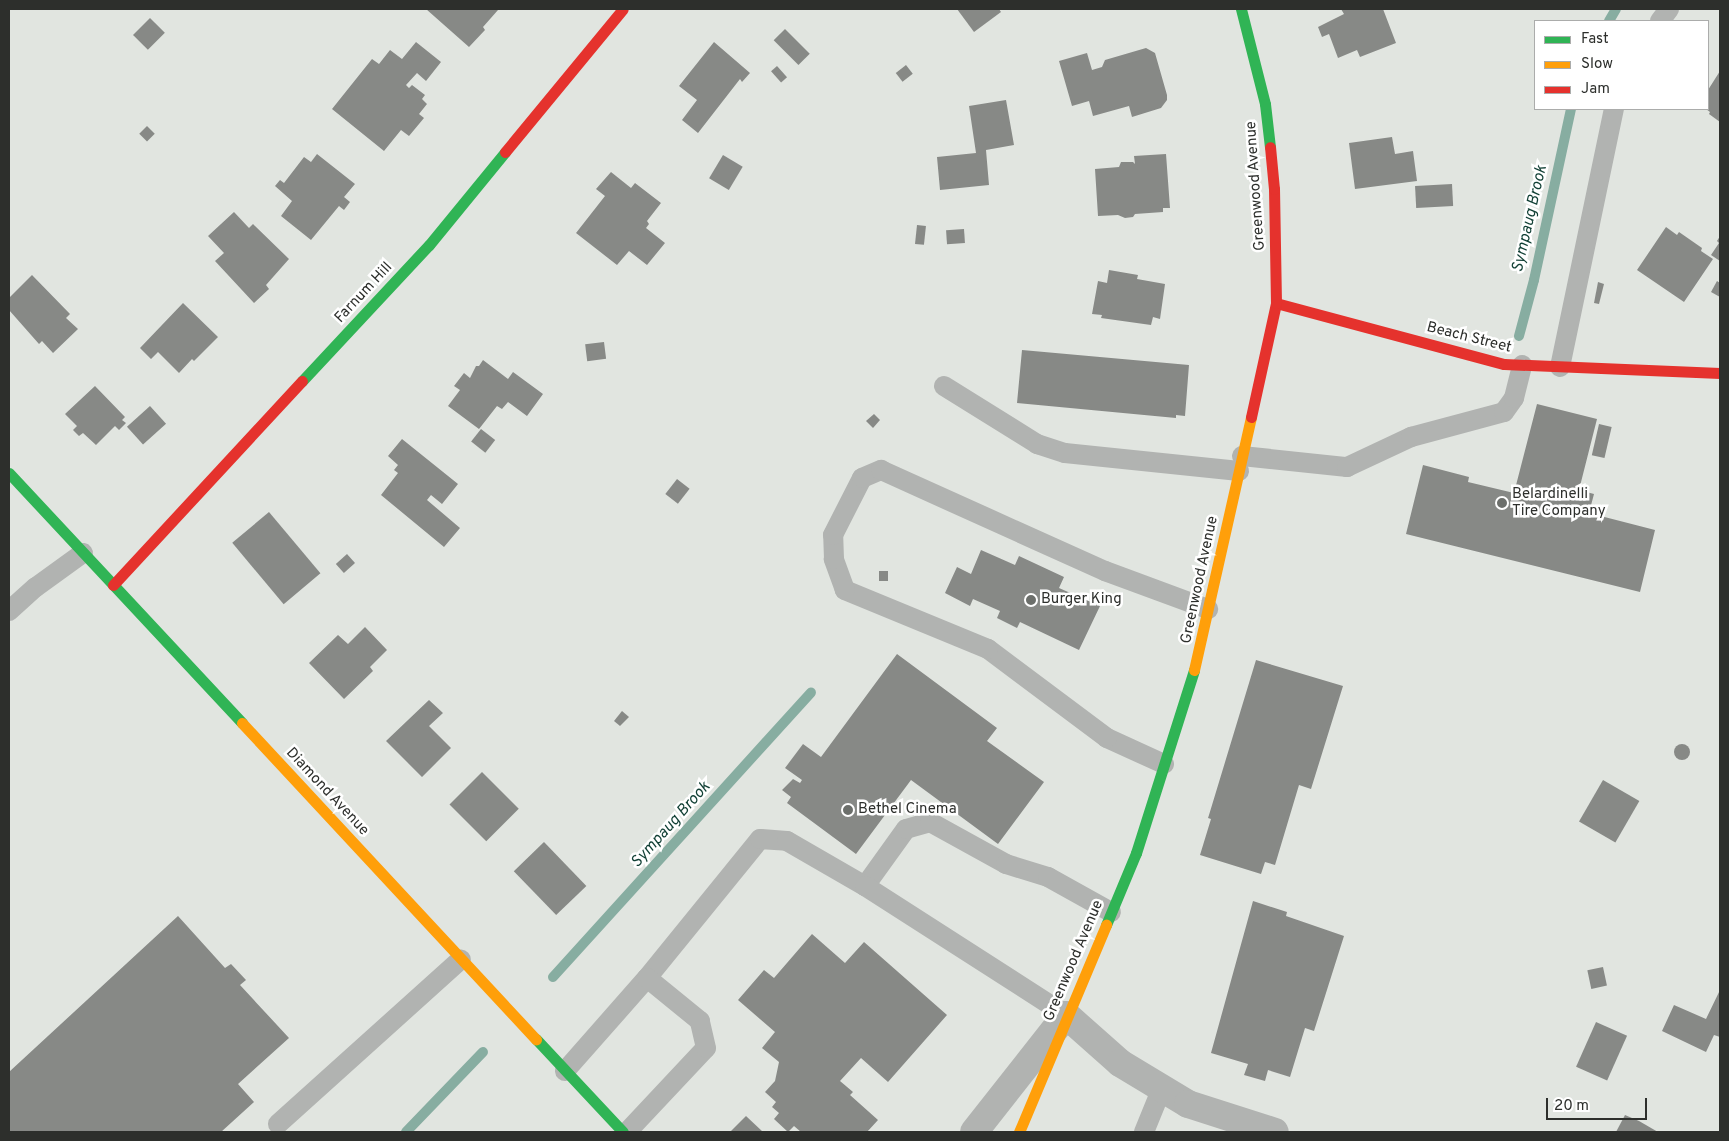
<!DOCTYPE html>
<html>
<head>
<meta charset="utf-8">
<style>
	body { margin:0 }
	#map { position:relative; width:1729px; height:1141px; overflow:hidden; background:#e1e5e0; font-family:Overpass,sans-serif }
	div>[style] { position:absolute }
	[style*='--x'] { left:calc(var(--x)*1px); top:calc(var(--y)*1px); width:calc(var(--w)*1px); rotate:calc(var(--a)*1deg) }
	.stream>* { height:10px; margin:-5px; padding:0 5px; transform-origin:5px; border-radius:5px; background:#87ada1 }
	.building>* { inset:0; background:#878986; transform-origin:0 0 }
	.round { border-radius:50% }
	.lane>* { height:20px; margin:-10px; padding:0 10px; transform-origin:10px; border-radius:10px; background:#b1b3b1 }
	.street>* { height:28px; margin:-14px; padding:0 14px; transform-origin:14px; border-radius:14px; background:#b1b3b1 }
	.fast>* { height:11px; margin:-5.5px; padding:0 5.5px; transform-origin:5.5px; border-radius:5.5px; background:#30b455 }
	.slow>* { height:11px; margin:-5.5px; padding:0 5.5px; transform-origin:5.5px; border-radius:5.5px; background:#ff9f0a }
	.jam>* { height:11px; margin:-5.5px; padding:0 5.5px; transform-origin:5.5px; border-radius:5.5px; background:#e5322d }
	.dots>* { width:14px; height:14px; translate:-50% -50%; box-sizing:border-box; border:2px solid #fff; border-radius:50% }
	span { translate:-50% -50%; white-space:nowrap; text-align:center; line-height:1.15; -webkit-text-stroke:5px #fff; paint-order:stroke }
	.street-label { font-size:15px; color:#2d2f2c }
	.poi-label { font-size:15px; color:#2d2f2c }
	.left { translate:0 -50%; text-align:left }
	.water-label { font-size:16px; color:#103f34; font-style:italic }
	.frame { position:absolute; inset:0; border:10px solid #2d2f2c; pointer-events:none }
	.legend { position:absolute; left:1534px; top:20px; width:175px; height:90px; box-sizing:border-box; background:#fff; border:1px solid #abacab; margin:0; padding:6px 9px; list-style:none; font-size:15px; color:#2d2f2c }
	.legend li { display:flex; align-items:center; gap:10px; height:25px }
	.legend b { width:25px; border:1px solid #abacab }
	.scale { position:absolute; left:1546px; top:1098px; width:101px; height:22px; box-sizing:border-box; border:2px solid #2d2f2c; border-top:0; padding-left:6px; font-size:15px; line-height:18px; white-space:nowrap; color:#2d2f2c; -webkit-text-stroke:4px #fff; paint-order:stroke }
</style>
</head>
<body>
<div id="map">
	<div class="stream">
		<div style="--x:1609;--y:21;--w:14;--a:-60"></div>
		<div style="--x:1519;--y:336;--w:58;--a:-75"></div>
		<div style="--x:1534;--y:280;--w:175;--a:-77.8"></div>
		<div style="--x:553;--y:977;--w:384;--a:-47.8"></div>
		<div style="--x:406;--y:1132;--w:111;--a:-46.1"></div>
	</div>
	<div class="building">
		<div style="clip-path:polygon(426px 9px,496px 9px,498px 10px,483px 27px,485px 30px,469px 47px)"></div>
		<div style="clip-path:polygon(957px 9px,999px 9px,1001px 12px,974px 32px)"></div>
		<div style="clip-path:polygon(1341px 9px,1383px 9px,1396px 43px,1360px 57px,1357px 50px,1338px 58px,1329px 34px,1322px 37px,1318px 27px,1344px 14px)"></div>
		<div style="left:150px;top:18px;width:21px;height:24px;rotate:45deg"></div>
		<div style="left:785px;top:29px;width:35px;height:16px;rotate:45deg"></div>
		<div style="clip-path:polygon(416px 42px,441px 62px,426px 81px,417px 73px,406px 85px,409px 88px,412px 85px,425px 95px,422px 99px,427px 104px,419px 114px,424px 118px,409px 136px,401px 130px,384px 151px,332px 109px,372px 59px,379px 64px,390px 50px,402px 59px)"></div>
		<div style="clip-path:polygon(714px 42px,750px 73px,742px 82px,740px 79px,698px 133px,682px 120px,697px 100px,679px 86px)"></div>
		<div style="clip-path:polygon(1146px 48px,1155px 53px,1167px 95px,1167px 100px,1161px 108px,1132px 117px,1129px 106px,1093px 116px,1089px 101px,1072px 106px,1059px 61px,1087px 53px,1092px 70px,1102px 67px,1105px 60px)"></div>
		<div style="left:906px;top:65px;width:11px;height:13px;rotate:52deg"></div>
		<div style="left:777px;top:66px;width:15px;height:8px;rotate:48deg"></div>
		<div style="clip-path:polygon(1720px 71px,1720px 122px,1709px 114px,1710px 112px,1706px 109px,1708px 109px,1708px 90px)"></div>
		<div style="clip-path:polygon(1006px 100px,1014px 145px,986px 150px,989px 185px,940px 190px,937px 157px,976px 153px,969px 106px)"></div>
		<div style="left:147px;top:126px;width:11px;height:11px;rotate:45deg"></div>
		<div style="clip-path:polygon(1392px 137px,1395px 154px,1413px 151px,1417px 181px,1355px 189px,1349px 143px)"></div>
		<div style="clip-path:polygon(317px 154px,355px 184px,344px 197px,350px 202px,344px 210px,339px 206px,311px 240px,281px 216px,292px 201px,275px 186px,280px 180px,284px 183px,304px 157px,311px 162px)"></div>
		<div style="clip-path:polygon(1166px 154px,1170px 208px,1163px 208px,1163px 212px,1135px 214px,1133px 217px,1125px 218px,1118px 215px,1098px 216px,1095px 169px,1119px 167px,1121px 162px,1133px 162px,1135px 164px,1134px 156px)"></div>
		<div style="left:723px;top:155px;width:23px;height:27px;rotate:31deg"></div>
		<div style="clip-path:polygon(611px 172px,631px 188px,635px 183px,661px 203px,647px 221px,649px 224px,646px 228px,665px 243px,647px 265px,629px 251px,617px 265px,576px 233px,605px 196px,596px 189px)"></div>
		<div style="left:1452px;top:184px;width:22px;height:37px;rotate:87deg"></div>
		<div style="clip-path:polygon(234px 212px,249px 228px,253px 224px,289px 259px,266px 285px,269px 289px,254px 303px,215px 261px,224px 253px,208px 236px)"></div>
		<div style="left:917px;top:225px;width:9px;height:19px;rotate:6deg"></div>
		<div style="clip-path:polygon(1666px 227px,1677px 235px,1679px 232px,1702px 248px,1701px 251px,1713px 259px,1684px 302px,1637px 270px)"></div>
		<div style="left:964px;top:229px;width:14px;height:18px;rotate:86deg"></div>
		<div style="clip-path:polygon(1720px 236px,1720px 261px,1711px 255px,1719px 243px,1717px 241px)"></div>
		<div style="clip-path:polygon(1109px 270px,1138px 275px,1137px 279px,1165px 284px,1160px 319px,1153px 317px,1151px 325px,1101px 318px,1102px 315px,1092px 314px,1098px 281px,1107px 283px)"></div>
		<div style="clip-path:polygon(32px 275px,70px 314px,66px 318px,78px 329px,53px 353px,42px 341px,39px 344px,9px 310px,9px 298px)"></div>
		<div style="clip-path:polygon(1717px 281px,1720px 283px,1720px 297px,1711px 292px)"></div>
		<div style="clip-path:polygon(1598px 282px,1604px 284px,1599px 304px,1594px 303px)"></div>
		<div style="clip-path:polygon(183px 303px,218px 337px,194px 361px,192px 359px,179px 373px,158px 352px,151px 359px,140px 348px)"></div>
		<div style="left:604px;top:342px;width:17px;height:19px;rotate:83deg"></div>
		<div style="clip-path:polygon(1022px 350px,1189px 365px,1185px 416px,1176px 415px,1176px 418px,1017px 403px)"></div>
		<div style="clip-path:polygon(483px 360px,508px 379px,513px 372px,543px 394px,527px 416px,508px 402px,502px 409px,497px 406px,479px 429px,448px 406px,460px 390px,454px 386px,464px 373px,470px 378px,476px 366px,479px 366px)"></div>
		<div style="clip-path:polygon(95px 386px,125px 417px,122px 420px,126px 423px,119px 430px,115px 426px,96px 445px,83px 433px,79px 436px,73px 430px,77px 426px,65px 414px)"></div>
		<div style="clip-path:polygon(1537px 404px,1597px 419px,1579px 490px,1594px 494px,1589px 513px,1655px 530px,1640px 592px,1406px 534px,1423px 465px,1469px 477px,1468px 482px,1514px 493px)"></div>
		<div style="left:150px;top:406px;width:24px;height:31px;rotate:48deg"></div>
		<div style="clip-path:polygon(874px 414px,880px 420px,873px 428px,866px 421px)"></div>
		<div style="left:1599px;top:424px;width:13px;height:32px;rotate:13deg"></div>
		<div style="left:481px;top:429px;width:18px;height:16px;rotate:38deg"></div>
		<div style="clip-path:polygon(402px 439px,458px 484px,442px 504px,431px 495px,427px 500px,460px 528px,444px 547px,381px 495px,398px 473px,394px 470px,398px 465px,388px 456px)"></div>
		<div style="left:677px;top:479px;width:16px;height:19px;rotate:38deg"></div>
		<div style="left:269px;top:512px;width:80px;height:48px;rotate:50deg"></div>
		<div style="clip-path:polygon(981px 550px,1015px 565px,1019px 556px,1064px 577px,1059px 588px,1100px 606px,1079px 650px,1020px 622px,1017px 628px,997px 618px,1000px 611px,973px 599px,970px 606px,945px 593px,957px 567px,971px 574px)"></div>
		<div style="left:347px;top:554px;width:12px;height:15px;rotate:48deg"></div>
		<div style="left:879px;top:571px;width:9px;height:10px"></div>
		<div style="clip-path:polygon(365px 627px,387px 650px,370px 667px,373px 671px,344px 699px,309px 663px,338px 635px,348px 644px)"></div>
		<div style="clip-path:polygon(897px 654px,997px 728px,987px 741px,1044px 782px,998px 844px,911px 780px,856px 854px,787px 803px,791px 797px,782px 790px,793px 779px,800px 783px,802px 780px,785px 768px,803px 744px,821px 757px)"></div>
		<div style="clip-path:polygon(1256px 660px,1343px 686px,1311px 789px,1299px 785px,1275px 865px,1265px 862px,1261px 874px,1200px 855px,1211px 819px,1208px 818px,1209px 815px)"></div>
		<div style="clip-path:polygon(429px 700px,443px 713px,429px 726px,451px 748px,422px 777px,386px 741px)"></div>
		<div style="clip-path:polygon(622px 711px,629px 717px,620px 726px,614px 721px)"></div>
		<div class="round" style="left:1674px;top:744px;width:16px;height:16px"></div>
		<div style="left:482px;top:772px;width:52px;height:46px;rotate:45deg"></div>
		<div style="left:1603px;top:780px;width:42px;height:48px;rotate:30deg"></div>
		<div style="left:544px;top:842px;width:61px;height:42px;rotate:46deg"></div>
		<div style="clip-path:polygon(1253px 901px,1287px 912px,1286px 916px,1344px 936px,1314px 1031px,1305px 1028px,1290px 1077px,1268px 1070px,1265px 1081px,1244px 1075px,1248px 1064px,1211px 1053px)"></div>
		<div style="clip-path:polygon(178px 916px,225px 968px,231px 964px,246px 980px,240px 985px,289px 1038px,238px 1084px,254px 1102px,221px 1132px,9px 1132px,9px 1072px)"></div>
		<div style="clip-path:polygon(812px 934px,845px 963px,864px 942px,947px 1015px,888px 1082px,861px 1058px,840px 1081px,853px 1092px,850px 1095px,878px 1120px,867px 1132px,801px 1132px,794px 1126px,788px 1132px,774px 1119px,779px 1113px,772px 1107px,776px 1102px,765px 1092px,775px 1081px,779px 1062px,762px 1048px,775px 1032px,738px 1000px,764px 970px,774px 978px)"></div>
		<div style="left:1603px;top:967px;width:19px;height:16px;rotate:78deg"></div>
		<div style="clip-path:polygon(1720px 990px,1720px 1037px,1714px 1035px,1706px 1052px,1662px 1031px,1674px 1005px,1706px 1019px)"></div>
		<div style="left:1596px;top:1022px;width:34px;height:49px;rotate:24deg"></div>
		<div style="clip-path:polygon(1625px 1115px,1639px 1121px,1658px 1132px,1616px 1132px)"></div>
		<div style="clip-path:polygon(746px 1116px,763px 1132px,730px 1132px)"></div>
	</div>
	<div class="lane">
		<div style="--x:1660;--y:21;--w:15;--a:-53"></div>
		<div style="--x:1560;--y:367;--w:264;--a:-78.2"></div>
		<div style="--x:944;--y:386;--w:110;--a:31.9"></div>
		<div style="--x:1037;--y:444;--w:29;--a:18"></div>
		<div style="--x:1065;--y:453;--w:175;--a:5.9"></div>
		<div style="--x:1242;--y:456;--w:106;--a:6"></div>
		<div style="--x:1347;--y:467;--w:71;--a:-25.1"></div>
		<div style="--x:1411;--y:437;--w:96;--a:-15"></div>
		<div style="--x:1504;--y:412;--w:17;--a:-54"></div>
		<div style="--x:1514;--y:398;--w:34;--a:-76"></div>
		<div style="--x:9;--y:611;--w:36;--a:-42"></div>
		<div style="--x:36;--y:587;--w:58;--a:-35.9"></div>
		<div style="--x:1164;--y:764;--w:63;--a:-155.5"></div>
		<div style="--x:1107;--y:738;--w:149;--a:-143.2"></div>
		<div style="--x:988;--y:649;--w:155;--a:-157.6"></div>
		<div style="--x:845;--y:590;--w:33;--a:-110"></div>
		<div style="--x:834;--y:559;--w:24;--a:-92"></div>
		<div style="--x:833;--y:535;--w:64;--a:-63"></div>
		<div style="--x:862;--y:478;--w:21;--a:-23"></div>
		<div style="--x:881;--y:470;--w:246;--a:24.3"></div>
		<div style="--x:1105;--y:571;--w:110;--a:20.3"></div>
		<div style="--x:865;--y:886;--w:70;--a:-54.3"></div>
		<div style="--x:906;--y:829;--w:25;--a:-16"></div>
		<div style="--x:930;--y:822;--w:87;--a:28.9"></div>
		<div style="--x:1006;--y:864;--w:44;--a:17.2"></div>
		<div style="--x:1048;--y:877;--w:72;--a:29.1"></div>
		<div style="--x:565;--y:1071;--w:124;--a:-48.6"></div>
		<div style="--x:647;--y:978;--w:179;--a:-50.9"></div>
		<div style="--x:760;--y:839;--w:27;--a:4"></div>
		<div style="--x:787;--y:841;--w:90;--a:30"></div>
		<div style="--x:865;--y:886;--w:239;--a:32.7"></div>
		<div style="--x:278;--y:1124;--w:246;--a:-42"></div>
		<div style="--x:627;--y:1132;--w:115;--a:-46.8"></div>
		<div style="--x:706;--y:1048;--w:28;--a:-103"></div>
		<div style="--x:700;--y:1021;--w:68;--a:-140.9"></div>
		<div style="--x:1144;--y:1132;--w:48;--a:-67.8"></div>
	</div>
	<div class="street">
		<div style="--x:974;--y:1132;--w:149;--a:-51.8"></div>
		<div style="--x:1066;--y:1015;--w:72;--a:41.6"></div>
		<div style="--x:1120;--y:1063;--w:79;--a:31.1"></div>
		<div style="--x:1188;--y:1104;--w:91;--a:17.8"></div>
	</div>
	<div class="fast">
		<div style="--x:1241;--y:9;--w:98;--a:75.8"></div>
		<div style="--x:1265;--y:104;--w:43;--a:83.4"></div>
		<div style="--x:302;--y:381;--w:186;--a:-47"></div>
		<div style="--x:429;--y:245;--w:120;--a:-50.7"></div>
		<div style="--x:9;--y:473;--w:342;--a:47"></div>
		<div style="--x:1106;--y:925;--w:78;--a:-67.4"></div>
		<div style="--x:1136;--y:853;--w:192;--a:-72.4"></div>
		<div style="--x:536;--y:1039;--w:127;--a:46.9"></div>
	</div>
	<div class="slow">
		<div style="--x:1194;--y:670;--w:259;--a:-77.3"></div>
		<div style="--x:242;--y:723;--w:432;--a:47.1"></div>
		<div style="--x:1019;--y:1132;--w:225;--a:-67.2"></div>
	</div>
	<div class="jam">
		<div style="--x:505;--y:152;--w:185;--a:-50.5"></div>
		<div style="--x:1276;--y:303;--w:236;--a:15"></div>
		<div style="--x:1504;--y:364;--w:216;--a:2.4"></div>
		<div style="--x:1251;--y:417;--w:117;--a:-77.6"></div>
		<div style="--x:1276;--y:303;--w:114;--a:-91"></div>
		<div style="--x:1274;--y:189;--w:42;--a:-95.4"></div>
		<div style="--x:113;--y:585;--w:278;--a:-47.2"></div>
	</div>
	<div class="dots">
		<div style="left:1502px;top:503px;background:#6c6f6b"></div>
		<div style="left:1031px;top:600px;background:#6c6f6b"></div>
		<div style="left:848px;top:810px;background:#6c6f6b"></div>
	</div>
	<div class="street-label">
		<span style="left:1256px;top:186px;rotate:-94deg">Greenwood Avenue</span>
		<span style="left:364px;top:293px;rotate:-47deg">Farnum Hill</span>
		<span style="left:1469px;top:338px;rotate:14deg">Beach Street</span>
		<span style="left:1200px;top:580px;rotate:-78deg">Greenwood Avenue</span>
		<span style="left:327px;top:792px;rotate:47deg">Diamond Avenue</span>
		<span style="left:1074px;top:961px;rotate:-67deg">Greenwood Avenue</span>
	</div>
	<div class="poi-label">
		<span class="left" style="left:1512px;top:503px">Belardinelli<br>Tire Company</span>
		<span class="left" style="left:1041px;top:600px">Burger King</span>
		<span class="left" style="left:858px;top:810px">Bethel Cinema</span>
	</div>
	<div class="water-label">
		<span style="left:1530px;top:219px;rotate:-77deg">Sympaug Brook</span>
		<span style="left:671px;top:825px;rotate:-48deg">Sympaug Brook</span>
	</div>
	<div class="frame"></div>
	<ul class="legend">
	<li><b style="height:6px;background:#30b455"></b>Fast</li>
	<li><b style="height:6px;background:#ff9f0a"></b>Slow</li>
	<li><b style="height:6px;background:#e5322d"></b>Jam</li>
	</ul>
	<div class="scale">20 m</div>
</div>
</body>
</html>
